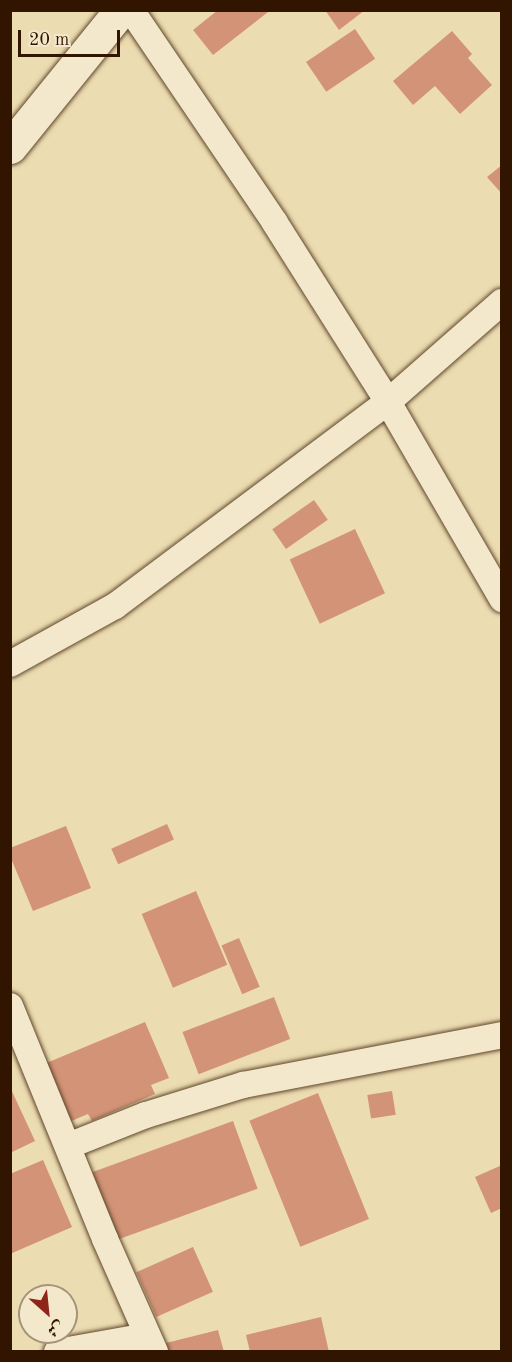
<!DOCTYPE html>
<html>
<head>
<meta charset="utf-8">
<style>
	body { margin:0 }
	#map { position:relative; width:512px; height:1362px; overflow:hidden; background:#ecdcb1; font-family:"Old Standard TT",Amiri,serif }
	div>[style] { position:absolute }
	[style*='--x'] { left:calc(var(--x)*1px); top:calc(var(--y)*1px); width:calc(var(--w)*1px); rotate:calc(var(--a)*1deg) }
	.building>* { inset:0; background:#d39377; transform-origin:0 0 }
	.roads { filter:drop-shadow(0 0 2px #60472c) drop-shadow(0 0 2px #60472c) }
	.minor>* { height:26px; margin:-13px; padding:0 13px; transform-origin:13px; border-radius:13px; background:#f3e8cc }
	.tertiary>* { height:33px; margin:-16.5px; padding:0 16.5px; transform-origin:16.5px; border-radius:16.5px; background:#f3e8cc }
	span { translate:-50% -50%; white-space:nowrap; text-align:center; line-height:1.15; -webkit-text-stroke:4.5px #f3e8cc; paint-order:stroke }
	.frame { position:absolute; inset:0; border:12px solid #311500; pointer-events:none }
	.north { position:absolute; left:18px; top:1284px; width:60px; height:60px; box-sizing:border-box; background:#f3e8cc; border:2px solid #a5947a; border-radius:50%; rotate:153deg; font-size:16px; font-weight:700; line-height:24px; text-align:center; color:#311500 }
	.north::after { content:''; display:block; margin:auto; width:21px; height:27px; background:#8f2418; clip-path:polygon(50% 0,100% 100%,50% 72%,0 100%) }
	.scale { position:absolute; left:18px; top:30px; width:102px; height:27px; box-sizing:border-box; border:3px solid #311500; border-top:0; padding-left:8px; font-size:18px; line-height:21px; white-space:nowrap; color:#311500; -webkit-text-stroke:4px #f3e8cc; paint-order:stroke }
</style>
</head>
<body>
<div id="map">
	<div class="building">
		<div style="clip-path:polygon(218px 10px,267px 10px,268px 12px,213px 55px,193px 30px)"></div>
		<div style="clip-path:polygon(325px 10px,365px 10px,339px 30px)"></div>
		<div style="left:355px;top:29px;width:36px;height:59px;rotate:56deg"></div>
		<div style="clip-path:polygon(452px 31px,472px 54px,468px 58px,492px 85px,460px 114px,435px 86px,413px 105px,393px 81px)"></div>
		<div style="clip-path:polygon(502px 165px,502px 194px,487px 177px)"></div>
		<div style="left:314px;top:500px;width:24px;height:51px;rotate:55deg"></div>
		<div style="left:355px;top:529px;width:71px;height:72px;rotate:65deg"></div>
		<div style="left:167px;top:824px;width:17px;height:61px;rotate:66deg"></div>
		<div style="clip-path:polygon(66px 826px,91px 888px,33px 911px,10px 856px,10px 848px)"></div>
		<div style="left:196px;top:891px;width:80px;height:59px;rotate:67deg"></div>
		<div style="left:239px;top:938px;width:53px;height:19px;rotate:67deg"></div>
		<div style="left:274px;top:997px;width:45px;height:98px;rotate:69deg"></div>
		<div style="clip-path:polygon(145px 1022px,169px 1078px,151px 1085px,155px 1094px,92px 1121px,88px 1114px,69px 1122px,44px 1064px)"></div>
		<div style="clip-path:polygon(10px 1087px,35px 1141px,10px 1153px)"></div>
		<div style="left:392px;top:1091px;width:24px;height:25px;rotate:81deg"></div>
		<div style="left:318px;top:1093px;width:136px;height:74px;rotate:68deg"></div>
		<div style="left:233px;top:1121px;width:72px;height:150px;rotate:70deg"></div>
		<div style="clip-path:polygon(43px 1160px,72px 1227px,10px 1254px,10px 1174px)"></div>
		<div style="clip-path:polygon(502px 1165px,502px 1208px,491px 1213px,475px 1177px)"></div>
		<div style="left:193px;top:1247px;width:49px;height:62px;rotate:66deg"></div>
		<div style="clip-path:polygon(321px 1317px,329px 1352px,250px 1352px,246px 1335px)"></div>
		<div style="clip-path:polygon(218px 1330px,224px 1352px,168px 1352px,166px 1343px)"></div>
	</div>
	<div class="roads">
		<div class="minor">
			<div style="--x:131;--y:10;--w:257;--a:55.9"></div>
			<div style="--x:275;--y:223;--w:212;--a:57.7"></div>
			<div style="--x:388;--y:402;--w:228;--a:59.9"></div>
			<div style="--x:10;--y:664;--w:120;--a:-28.9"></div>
			<div style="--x:115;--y:606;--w:341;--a:-36.8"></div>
			<div style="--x:388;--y:402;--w:152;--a:-41.3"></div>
			<div style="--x:10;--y:1006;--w:252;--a:67.8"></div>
			<div style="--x:105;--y:1239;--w:124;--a:66.1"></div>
			<div style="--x:68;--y:1146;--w:84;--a:-21.7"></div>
			<div style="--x:146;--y:1115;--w:102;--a:-17.2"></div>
			<div style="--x:243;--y:1085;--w:264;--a:-10.9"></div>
			<div style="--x:57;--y:1352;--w:91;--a:-10.1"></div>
		</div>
		<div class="tertiary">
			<div style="--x:10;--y:147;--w:176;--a:-51"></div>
		</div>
	</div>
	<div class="frame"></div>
	<div class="north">ش</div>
	<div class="scale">20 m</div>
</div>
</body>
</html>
